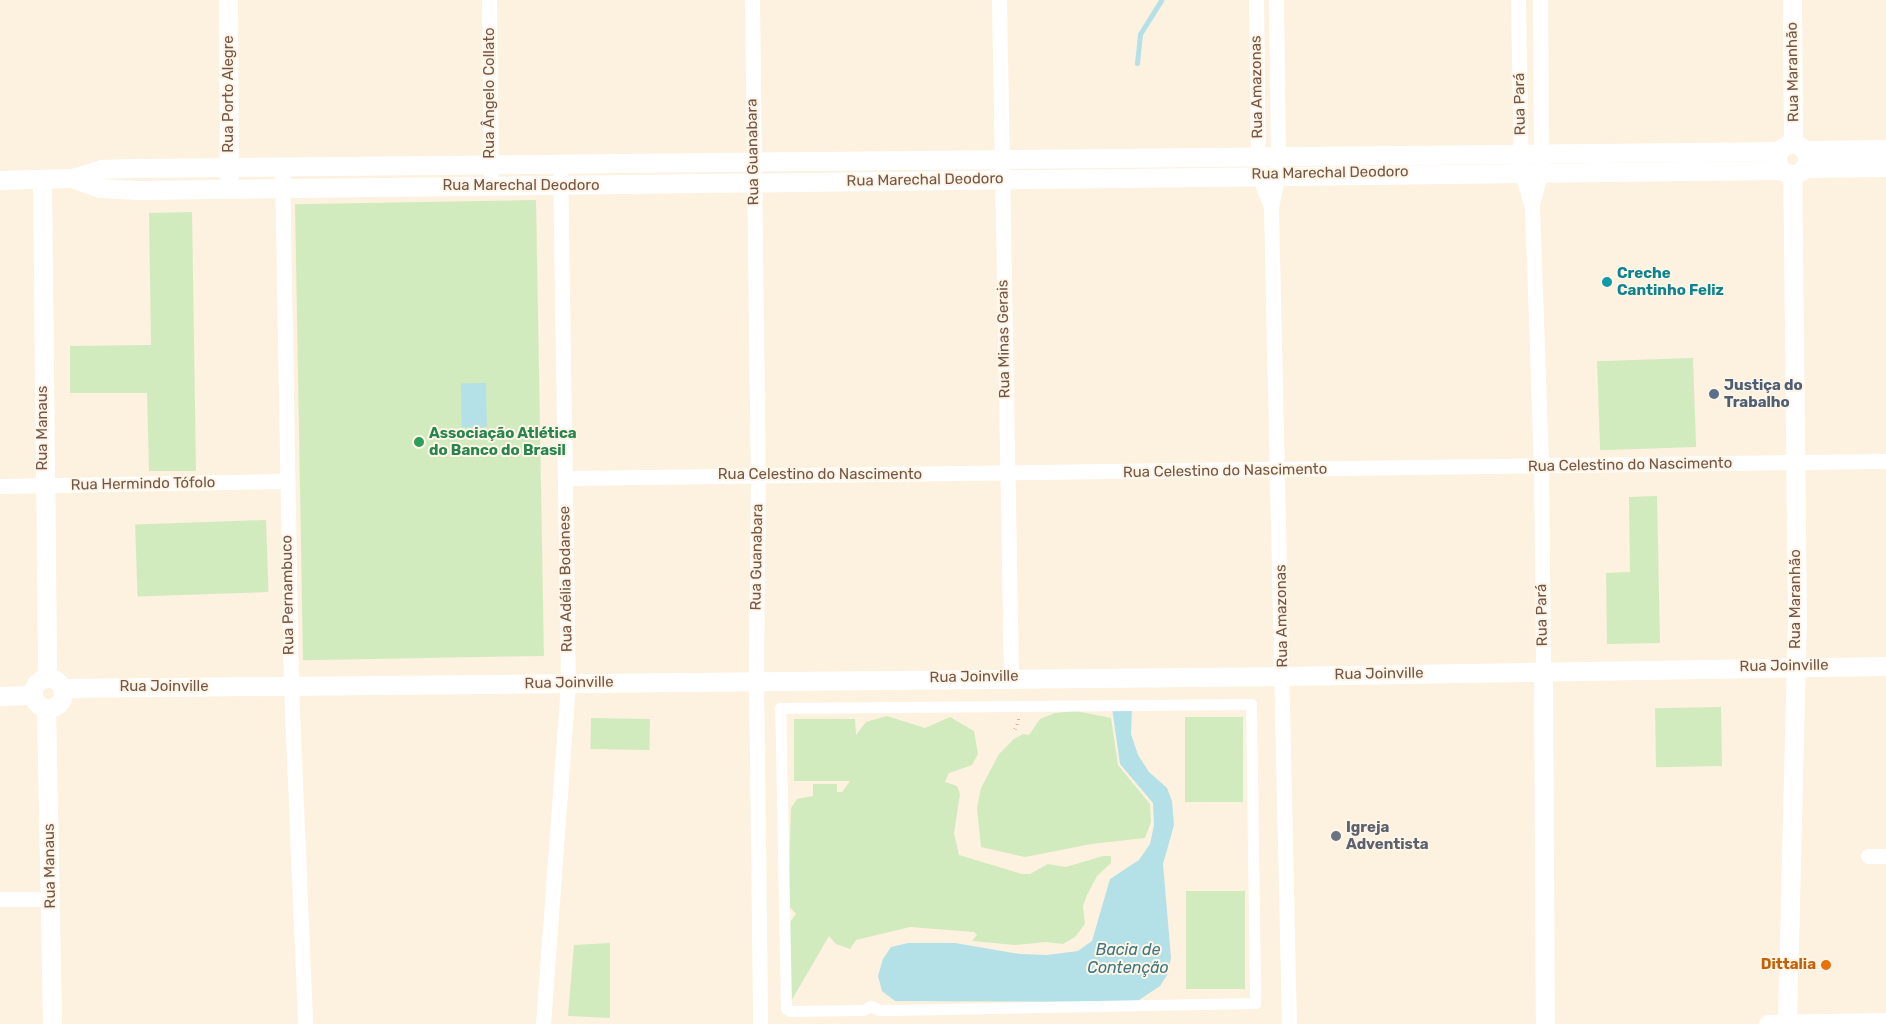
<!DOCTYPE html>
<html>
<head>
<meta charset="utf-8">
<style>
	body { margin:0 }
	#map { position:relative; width:1886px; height:1024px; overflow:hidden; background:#fdf1e0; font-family:Rubik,sans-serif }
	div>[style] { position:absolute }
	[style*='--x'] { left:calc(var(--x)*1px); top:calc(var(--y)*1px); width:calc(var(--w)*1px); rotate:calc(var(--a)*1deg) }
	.green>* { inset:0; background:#d1ebbe; transform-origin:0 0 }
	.water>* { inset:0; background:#b4e0e7; transform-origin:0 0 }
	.stream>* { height:5px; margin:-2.5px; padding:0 2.5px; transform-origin:2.5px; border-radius:2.5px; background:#b4e0e7 }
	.path>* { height:3px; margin-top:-1.5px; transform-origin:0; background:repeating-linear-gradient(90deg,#d8b19a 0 1px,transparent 0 5px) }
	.pedestrian>* { height:11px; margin:-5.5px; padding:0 5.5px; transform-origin:5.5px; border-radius:5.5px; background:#fff }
	.minor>* { height:15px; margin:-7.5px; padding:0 7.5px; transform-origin:7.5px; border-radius:7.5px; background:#fff }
	.tertiary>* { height:19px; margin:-9.5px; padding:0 9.5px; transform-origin:9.5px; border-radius:9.5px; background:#fff }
	.tertiary>.ring { margin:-9.5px; padding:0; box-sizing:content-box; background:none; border:19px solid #fff; border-radius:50% }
	.dots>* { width:14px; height:14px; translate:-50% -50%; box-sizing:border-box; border:2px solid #fff5e7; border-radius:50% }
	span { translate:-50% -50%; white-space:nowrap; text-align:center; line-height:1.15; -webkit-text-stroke:4px #fff5e7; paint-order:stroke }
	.street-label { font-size:15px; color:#755646 }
	.culture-label { font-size:15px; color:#0d838f; font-weight:700 }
	.left { translate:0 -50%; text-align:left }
	.service-label { font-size:15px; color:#4e5e75; font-weight:700 }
	.leisure-label { font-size:15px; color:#27864d; font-weight:700 }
	.worship-label { font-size:15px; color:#5b616d; font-weight:700 }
	.food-label { font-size:15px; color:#c56008; font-weight:700 }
	.right { translate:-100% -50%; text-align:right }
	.water-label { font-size:16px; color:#3d7882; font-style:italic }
</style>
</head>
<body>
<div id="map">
	<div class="green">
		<div style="left:536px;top:200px;width:456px;height:241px;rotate:89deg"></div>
		<div style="clip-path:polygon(192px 212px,196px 471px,149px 471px,147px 393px,70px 393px,70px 346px,151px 345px,149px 213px)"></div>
		<div style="left:1693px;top:358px;width:89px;height:96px;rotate:88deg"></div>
		<div style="clip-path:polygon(1657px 496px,1660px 643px,1607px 644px,1606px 573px,1630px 572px,1629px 497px)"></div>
		<div style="left:266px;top:520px;width:72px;height:131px;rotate:88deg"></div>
		<div style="left:1721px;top:707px;width:59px;height:66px;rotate:89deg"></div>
		<div style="clip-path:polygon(1076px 711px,1111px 718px,1118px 765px,1150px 804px,1151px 822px,1145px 838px,1091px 844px,1025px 857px,981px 847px,977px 808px,981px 788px,999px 754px,1014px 739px,1023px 734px,1029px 735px,1040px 719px,1055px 713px)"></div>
		<div style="clip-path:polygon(887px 716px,925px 728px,950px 717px,974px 731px,978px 754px,972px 765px,949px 773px,945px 782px,957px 786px,960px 794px,954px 833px,959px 855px,1022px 874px,1030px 874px,1048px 864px,1066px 867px,1103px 856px,1111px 856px,1111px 863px,1097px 876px,1087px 895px,1083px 906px,1085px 924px,1075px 937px,1063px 944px,1046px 942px,1015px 945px,972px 941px,977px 935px,974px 932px,910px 927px,856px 940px,850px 949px,836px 944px,829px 936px,790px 1003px,790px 922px,796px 914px,788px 905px,791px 808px,797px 799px,813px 796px,813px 784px,837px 784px,837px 792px,842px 792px,850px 781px,794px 781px,794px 719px,855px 719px,856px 735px,866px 722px)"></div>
		<div style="left:1185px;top:717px;width:58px;height:85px"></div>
		<div style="left:591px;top:718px;width:59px;height:31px;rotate:1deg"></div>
		<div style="left:1186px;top:891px;width:59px;height:98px"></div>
		<div style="clip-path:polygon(610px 943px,610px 1018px,568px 1016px,574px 945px)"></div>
	</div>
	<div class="water">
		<div style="left:486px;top:383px;width:44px;height:25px;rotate:89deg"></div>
		<div style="clip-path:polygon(1112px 708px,1132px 708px,1131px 734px,1138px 755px,1149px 772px,1167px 788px,1172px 801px,1174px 825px,1163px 864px,1171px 958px,1167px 975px,1160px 986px,1136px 1002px,895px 1001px,882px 991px,878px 976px,883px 959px,891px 947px,908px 943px,955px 943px,1020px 954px,1047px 955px,1078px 951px,1092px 941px,1110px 879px,1139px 860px,1150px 844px,1154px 825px,1153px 803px,1120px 764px)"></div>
	</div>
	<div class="stream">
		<div style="--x:1137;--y:63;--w:29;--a:-84"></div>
		<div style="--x:1140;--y:34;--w:40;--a:-58"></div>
	</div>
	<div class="path">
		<div style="--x:1015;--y:729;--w:12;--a:-70"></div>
	</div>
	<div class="pedestrian">
		<div style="--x:1251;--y:704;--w:299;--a:89.2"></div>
		<div style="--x:1255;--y:1003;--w:376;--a:178.9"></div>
		<div style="--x:879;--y:1010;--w:9;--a:-153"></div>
		<div style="--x:871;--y:1006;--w:9;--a:153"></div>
		<div style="--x:863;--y:1010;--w:73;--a:179.2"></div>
		<div style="--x:790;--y:1011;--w:5;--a:-143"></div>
		<div style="--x:786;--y:1008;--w:300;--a:-91.1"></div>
		<div style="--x:780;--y:708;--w:471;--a:-0.5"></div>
	</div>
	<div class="minor">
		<div style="--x:489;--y:0;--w:185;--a:89.4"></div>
		<div style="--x:752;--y:0;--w:475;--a:89.3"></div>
		<div style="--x:758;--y:475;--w:204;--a:90.6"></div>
		<div style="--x:756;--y:679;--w:345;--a:89.3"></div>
		<div style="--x:999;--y:0;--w:677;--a:88.98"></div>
		<div style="--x:1256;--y:0;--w:174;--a:89.3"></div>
		<div style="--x:1258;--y:174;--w:35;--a:68"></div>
		<div style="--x:1276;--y:0;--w:174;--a:89.3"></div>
		<div style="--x:1278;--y:174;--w:34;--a:102"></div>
		<div style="--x:1271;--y:207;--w:817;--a:88.74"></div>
		<div style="--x:1518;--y:0;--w:171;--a:89"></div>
		<div style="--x:1521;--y:171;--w:37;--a:73"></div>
		<div style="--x:1532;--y:206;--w:260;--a:88"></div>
		<div style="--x:1541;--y:466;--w:204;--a:89.4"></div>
		<div style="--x:282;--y:166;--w:520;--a:89.01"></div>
		<div style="--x:291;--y:686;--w:338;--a:87.6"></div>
		<div style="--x:1532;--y:204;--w:34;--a:-75"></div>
		<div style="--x:1541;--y:171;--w:171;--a:-90.3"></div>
		<div style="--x:565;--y:478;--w:1321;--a:-0.74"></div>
		<div style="--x:0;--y:486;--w:286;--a:-1"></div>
		<div style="--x:1868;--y:856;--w:18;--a:0"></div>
		<div style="--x:0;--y:899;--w:51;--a:0"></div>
		<div style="--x:543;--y:1024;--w:341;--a:-85.8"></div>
		<div style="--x:568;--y:684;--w:521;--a:-90.88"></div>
	</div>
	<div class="tertiary">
		<div style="--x:228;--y:0;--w:179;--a:89.7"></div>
		<div style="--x:1792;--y:0;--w:143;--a:89.6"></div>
		<div class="ring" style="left:1777px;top:144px;width:11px;height:11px"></div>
		<div style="--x:1804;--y:150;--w:82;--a:-0.7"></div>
		<div style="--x:1804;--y:168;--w:82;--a:-0.7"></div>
		<div style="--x:72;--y:178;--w:29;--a:20"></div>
		<div style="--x:99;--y:188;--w:39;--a:3"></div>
		<div style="--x:138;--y:190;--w:1643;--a:-0.7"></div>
		<div style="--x:42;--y:179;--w:498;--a:89.4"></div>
		<div style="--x:0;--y:180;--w:72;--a:-1.6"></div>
		<div style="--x:72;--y:178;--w:30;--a:-17"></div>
		<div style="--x:101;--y:169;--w:38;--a:-2"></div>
		<div style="--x:139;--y:168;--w:1640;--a:-0.59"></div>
		<div style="--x:1543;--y:670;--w:354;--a:89.7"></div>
		<div class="ring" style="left:33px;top:678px;width:11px;height:11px"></div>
		<div style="--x:62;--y:688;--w:1221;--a:-0.56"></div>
		<div style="--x:1283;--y:676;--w:603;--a:-0.95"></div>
		<div style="--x:0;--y:696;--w:32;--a:-2"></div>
		<div style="--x:46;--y:708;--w:316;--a:88.9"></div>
		<div style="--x:1768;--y:1024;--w:118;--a:-1"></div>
		<div style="--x:1787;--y:1024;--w:399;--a:-88.6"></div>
		<div style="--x:1797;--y:625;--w:451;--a:-90.6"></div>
	</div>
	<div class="dots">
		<div style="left:1607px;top:282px;background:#0f9aa8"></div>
		<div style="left:1714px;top:394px;background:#5c6f8a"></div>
		<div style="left:419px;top:442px;background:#2e9e5b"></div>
		<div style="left:1336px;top:836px;background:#6b7280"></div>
		<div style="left:1826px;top:965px;background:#e8710a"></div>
	</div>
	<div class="street-label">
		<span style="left:1793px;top:72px;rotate:-91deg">Rua Maranhão</span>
		<span style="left:1257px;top:87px;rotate:-91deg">Rua Amazonas</span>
		<span style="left:490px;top:93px;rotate:-90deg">Rua Ângelo Collato</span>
		<span style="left:229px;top:94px;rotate:-90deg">Rua Porto Alegre</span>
		<span style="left:1520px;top:104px;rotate:-91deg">Rua Pará</span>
		<span style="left:753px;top:152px;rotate:-91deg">Rua Guanabara</span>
		<span style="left:1330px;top:173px;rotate:-1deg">Rua Marechal Deodoro</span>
		<span style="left:925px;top:180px;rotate:-1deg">Rua Marechal Deodoro</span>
		<span style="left:521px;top:186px">Rua Marechal Deodoro</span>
		<span style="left:1004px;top:339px;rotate:-91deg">Rua Minas Gerais</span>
		<span style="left:43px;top:428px;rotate:-90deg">Rua Manaus</span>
		<span style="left:1630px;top:465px;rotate:-1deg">Rua Celestino do Nascimento</span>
		<span style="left:1225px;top:471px;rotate:-1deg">Rua Celestino do Nascimento</span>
		<span style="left:820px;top:475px">Rua Celestino do Nascimento</span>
		<span style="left:143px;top:484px;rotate:-1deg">Rua Hermindo Tófolo</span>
		<span style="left:757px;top:557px;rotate:-89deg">Rua Guanabara</span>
		<span style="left:566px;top:579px;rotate:-91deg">Rua Adélia Bodanese</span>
		<span style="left:288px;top:595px;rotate:-91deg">Rua Pernambuco</span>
		<span style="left:1796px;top:599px;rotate:-90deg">Rua Maranhão</span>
		<span style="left:1542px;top:615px;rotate:-91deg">Rua Pará</span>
		<span style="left:1282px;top:616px;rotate:-91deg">Rua Amazonas</span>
		<span style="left:1784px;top:666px;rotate:-1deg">Rua Joinville</span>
		<span style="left:1379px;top:674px;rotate:-1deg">Rua Joinville</span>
		<span style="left:974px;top:677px;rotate:-1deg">Rua Joinville</span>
		<span style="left:569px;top:683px;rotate:-1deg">Rua Joinville</span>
		<span style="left:164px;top:687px">Rua Joinville</span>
		<span style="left:50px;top:866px;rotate:-91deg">Rua Manaus</span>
	</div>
	<div class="culture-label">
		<span class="left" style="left:1617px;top:282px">Creche<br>Cantinho Feliz</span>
	</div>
	<div class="service-label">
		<span class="left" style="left:1724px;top:394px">Justiça do<br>Trabalho</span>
	</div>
	<div class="leisure-label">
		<span class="left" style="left:429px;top:442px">Associação Atlética<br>do Banco do Brasil</span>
	</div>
	<div class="worship-label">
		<span class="left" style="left:1346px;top:836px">Igreja<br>Adventista</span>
	</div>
	<div class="food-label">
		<span class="right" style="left:1816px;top:965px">Dittalia</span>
	</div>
	<div class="water-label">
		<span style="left:1128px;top:959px">Bacia de<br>Contenção</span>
	</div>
</div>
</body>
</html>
